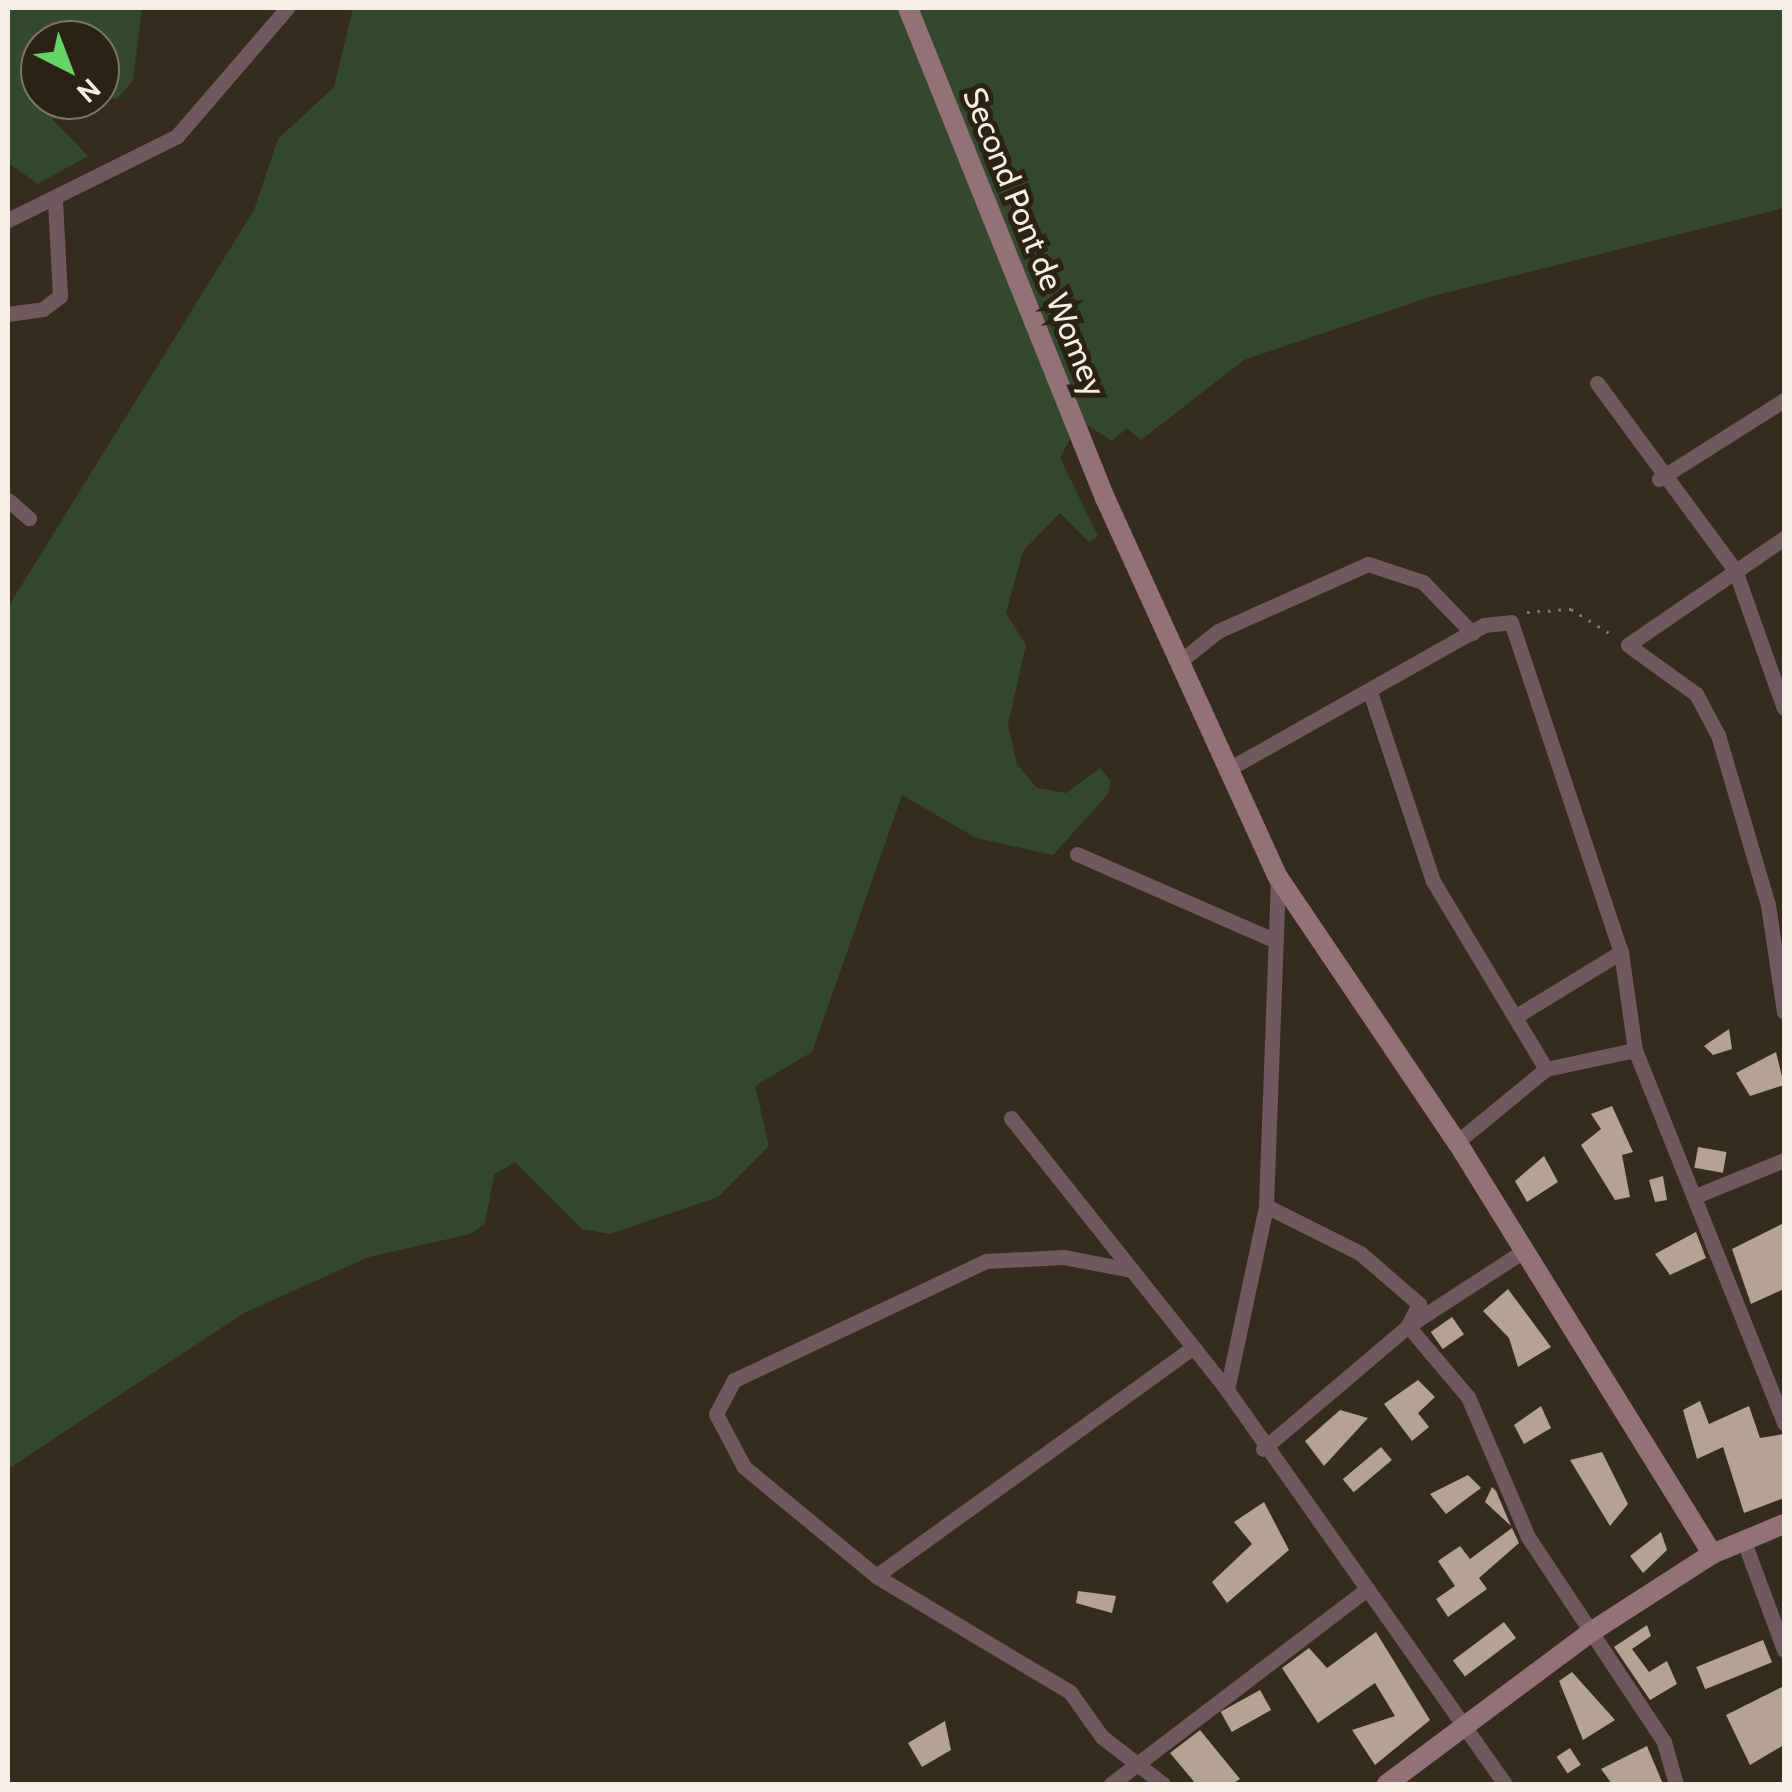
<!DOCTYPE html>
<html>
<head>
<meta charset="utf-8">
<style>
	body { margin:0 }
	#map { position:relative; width:1792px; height:1792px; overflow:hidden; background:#362c1d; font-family:Cabin,sans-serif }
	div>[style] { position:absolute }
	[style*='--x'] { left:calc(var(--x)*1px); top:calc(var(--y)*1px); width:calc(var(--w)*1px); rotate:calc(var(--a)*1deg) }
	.green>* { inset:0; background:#34482b }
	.building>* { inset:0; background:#b4a294; transform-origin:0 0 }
	.path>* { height:2.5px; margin-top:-1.25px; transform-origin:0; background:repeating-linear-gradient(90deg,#81796c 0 2.5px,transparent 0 10.5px) }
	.minor>* { height:15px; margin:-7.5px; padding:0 7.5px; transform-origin:7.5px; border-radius:7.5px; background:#70595e }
	.secondary>* { height:20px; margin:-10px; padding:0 10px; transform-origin:10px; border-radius:10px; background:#947079 }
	span { translate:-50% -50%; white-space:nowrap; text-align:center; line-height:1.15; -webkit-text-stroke:10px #2c2214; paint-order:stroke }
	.street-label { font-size:32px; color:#f4eee4 }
	.frame { position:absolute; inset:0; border:10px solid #f4eee4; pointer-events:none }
	.north { position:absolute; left:20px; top:20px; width:100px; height:100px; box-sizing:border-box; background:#2c2214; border:2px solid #7c7467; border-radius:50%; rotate:138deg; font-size:28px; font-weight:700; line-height:40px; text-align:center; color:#f4eee4 }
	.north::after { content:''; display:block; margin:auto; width:35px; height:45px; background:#65d467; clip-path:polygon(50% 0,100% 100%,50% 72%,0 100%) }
</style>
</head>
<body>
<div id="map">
	<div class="green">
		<div style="clip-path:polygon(8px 8px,142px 8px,133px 81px,117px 99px,100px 98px,100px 40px,40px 40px,40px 100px,61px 100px,52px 119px,88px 156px,38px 184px,8px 163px)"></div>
		<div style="clip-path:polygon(353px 8px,1784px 8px,1784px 208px,1433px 296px,1244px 360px,1141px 440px,1127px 428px,1112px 441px,1080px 420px,1060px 458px,1098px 536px,1089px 542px,1060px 513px,1023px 551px,1006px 613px,1026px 645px,1008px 725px,1017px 764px,1037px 788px,1066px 793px,1100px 768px,1111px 781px,1108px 794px,1053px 855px,976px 838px,902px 795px,812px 1052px,755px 1086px,769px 1146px,718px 1197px,610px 1234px,582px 1229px,515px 1162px,494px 1175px,485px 1224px,470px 1234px,369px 1257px,244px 1313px,8px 1469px,8px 607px,254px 210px,278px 139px,334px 87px)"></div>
	</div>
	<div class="building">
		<div style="clip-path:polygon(1729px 1029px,1732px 1049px,1713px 1055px,1704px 1046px)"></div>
		<div style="clip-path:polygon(1776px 1052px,1784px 1085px,1750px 1096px,1736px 1073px)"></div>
		<div style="clip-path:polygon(1612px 1106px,1633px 1152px,1622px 1155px,1630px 1197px,1615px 1200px,1581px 1145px,1601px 1129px,1591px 1114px)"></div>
		<div style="left:1698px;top:1147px;width:29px;height:21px;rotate:10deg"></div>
		<div style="clip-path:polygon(1544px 1156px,1558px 1182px,1527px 1202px,1515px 1181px)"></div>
		<div style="clip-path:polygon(1663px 1176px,1667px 1200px,1655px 1202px,1649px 1180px)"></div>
		<div style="clip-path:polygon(1784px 1223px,1784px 1289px,1751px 1304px,1732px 1249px)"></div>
		<div style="clip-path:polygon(1696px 1232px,1706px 1258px,1670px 1275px,1655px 1254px)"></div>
		<div style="clip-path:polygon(1508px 1289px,1551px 1347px,1518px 1367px,1509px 1338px,1483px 1311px)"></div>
		<div style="left:1452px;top:1317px;width:21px;height:26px;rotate:55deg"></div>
		<div style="clip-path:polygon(1418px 1380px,1435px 1397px,1418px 1413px,1429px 1427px,1412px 1441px,1384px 1404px)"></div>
		<div style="clip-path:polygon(1700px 1401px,1709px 1424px,1749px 1406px,1760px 1438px,1784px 1434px,1784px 1498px,1744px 1513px,1723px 1447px,1697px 1459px,1683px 1410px)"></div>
		<div style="clip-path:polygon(1541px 1406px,1551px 1428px,1524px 1444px,1514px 1425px)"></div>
		<div style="clip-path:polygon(1340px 1410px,1368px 1418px,1324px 1466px,1305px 1441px)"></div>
		<div style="left:1381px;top:1447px;width:17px;height:50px;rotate:50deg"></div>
		<div style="clip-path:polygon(1602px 1452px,1628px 1504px,1610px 1526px,1570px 1460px)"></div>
		<div style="clip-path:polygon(1468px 1475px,1481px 1488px,1446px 1514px,1430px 1494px)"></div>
		<div style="clip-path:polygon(1492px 1487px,1496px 1491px,1511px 1526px,1485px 1502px)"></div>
		<div style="clip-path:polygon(1264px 1502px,1289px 1550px,1227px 1603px,1212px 1582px,1252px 1544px,1234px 1522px)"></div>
		<div style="clip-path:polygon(1512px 1528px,1519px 1543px,1479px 1578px,1487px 1589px,1448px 1617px,1436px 1599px,1455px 1586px,1438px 1561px,1460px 1546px,1470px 1559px)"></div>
		<div style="clip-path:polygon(1661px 1532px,1667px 1550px,1643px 1573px,1630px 1556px)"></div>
		<div style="clip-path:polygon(1078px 1591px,1116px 1596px,1112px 1613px,1076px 1603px)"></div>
		<div style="left:1504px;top:1622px;width:20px;height:64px;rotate:53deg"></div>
		<div style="clip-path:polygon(1647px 1625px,1651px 1636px,1632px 1649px,1649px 1672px,1667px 1661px,1677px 1684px,1650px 1700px,1614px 1647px)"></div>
		<div style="clip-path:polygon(1376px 1632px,1430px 1720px,1375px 1765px,1352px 1730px,1395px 1716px,1375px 1683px,1318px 1723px,1282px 1668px,1309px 1648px,1327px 1668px)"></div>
		<div style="left:1763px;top:1640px;width:24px;height:72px;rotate:68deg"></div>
		<div style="clip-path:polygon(1572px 1672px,1615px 1720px,1583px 1740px,1559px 1681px)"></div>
		<div style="clip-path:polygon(1784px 1686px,1784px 1745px,1750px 1765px,1726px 1715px)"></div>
		<div style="left:1260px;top:1690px;width:23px;height:45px;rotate:61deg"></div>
		<div style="clip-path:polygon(945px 1721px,951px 1750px,922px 1767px,908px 1743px)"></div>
		<div style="clip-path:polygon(1200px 1730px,1240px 1779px,1232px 1784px,1196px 1784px,1170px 1753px)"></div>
		<div style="clip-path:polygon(1647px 1746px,1663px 1784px,1612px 1784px,1601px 1769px)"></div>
		<div style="left:1570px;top:1748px;width:20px;height:16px;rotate:57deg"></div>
	</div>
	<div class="path">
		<div style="--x:1527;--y:612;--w:44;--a:-3.9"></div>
		<div style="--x:1571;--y:609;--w:51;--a:32.1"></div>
	</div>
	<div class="minor">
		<div style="--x:8;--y:220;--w:189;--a:-26.4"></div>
		<div style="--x:177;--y:136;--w:169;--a:-49.3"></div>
		<div style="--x:8;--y:314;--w:35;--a:-8"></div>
		<div style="--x:43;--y:309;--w:21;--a:-37"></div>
		<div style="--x:60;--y:296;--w:96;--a:-93"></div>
		<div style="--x:1597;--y:383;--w:232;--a:53.6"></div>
		<div style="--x:1735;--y:570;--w:146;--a:70.5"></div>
		<div style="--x:1659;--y:479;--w:148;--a:-32.3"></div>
		<div style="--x:8;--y:500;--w:28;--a:41"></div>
		<div style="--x:1784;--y:538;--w:189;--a:145.6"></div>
		<div style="--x:1628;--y:645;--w:84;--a:35.8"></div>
		<div style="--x:1696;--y:694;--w:47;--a:61.8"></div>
		<div style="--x:1718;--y:735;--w:177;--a:73.6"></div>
		<div style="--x:1768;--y:905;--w:108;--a:81.5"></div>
		<div style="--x:1178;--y:663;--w:51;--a:-38.7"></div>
		<div style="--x:1218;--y:631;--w:164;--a:-24.1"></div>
		<div style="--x:1368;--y:564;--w:58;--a:18.1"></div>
		<div style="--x:1423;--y:582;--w:71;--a:46.1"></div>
		<div style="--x:1371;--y:695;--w:196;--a:71.6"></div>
		<div style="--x:1433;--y:881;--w:219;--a:59"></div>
		<div style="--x:1232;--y:767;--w:289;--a:-29.4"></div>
		<div style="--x:1484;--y:625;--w:27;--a:-6"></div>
		<div style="--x:1511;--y:622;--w:348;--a:71.6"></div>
		<div style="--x:1621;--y:952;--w:99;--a:81.9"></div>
		<div style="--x:1635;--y:1050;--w:402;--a:68.2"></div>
		<div style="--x:1077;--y:854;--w:210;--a:23.6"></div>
		<div style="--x:1518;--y:1015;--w:121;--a:-31.5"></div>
		<div style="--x:1011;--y:1118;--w:347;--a:51.5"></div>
		<div style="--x:1227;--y:1390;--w:482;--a:54.8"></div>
		<div style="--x:1457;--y:1142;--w:115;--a:-39.4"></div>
		<div style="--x:1546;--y:1069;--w:91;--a:-12.1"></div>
		<div style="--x:1698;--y:1195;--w:93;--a:-22.1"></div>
		<div style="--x:1266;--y:1206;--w:105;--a:26.6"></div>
		<div style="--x:1360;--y:1253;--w:78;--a:40.8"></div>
		<div style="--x:1419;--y:1304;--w:25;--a:117"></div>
		<div style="--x:1408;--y:1326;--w:93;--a:49.8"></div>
		<div style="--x:1468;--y:1397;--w:152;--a:66.8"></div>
		<div style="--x:1528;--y:1537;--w:246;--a:56.4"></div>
		<div style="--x:1664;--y:1742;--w:44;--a:74.1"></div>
		<div style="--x:1131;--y:1270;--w:68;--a:-169"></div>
		<div style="--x:1064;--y:1257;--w:78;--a:177.1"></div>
		<div style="--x:986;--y:1261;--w:279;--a:154.7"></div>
		<div style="--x:734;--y:1380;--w:38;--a:118"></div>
		<div style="--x:716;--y:1414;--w:60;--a:62.2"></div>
		<div style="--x:744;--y:1467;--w:171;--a:39.5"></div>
		<div style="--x:876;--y:1576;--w:226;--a:30.9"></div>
		<div style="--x:1070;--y:1692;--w:55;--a:54.6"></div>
		<div style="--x:1102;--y:1737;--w:77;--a:37.6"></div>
		<div style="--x:1227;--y:1390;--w:188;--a:-78"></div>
		<div style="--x:1266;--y:1206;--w:329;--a:-87.9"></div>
		<div style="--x:1263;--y:1449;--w:190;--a:-40.3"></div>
		<div style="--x:1408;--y:1326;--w:132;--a:-33"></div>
		<div style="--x:1743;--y:1539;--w:118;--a:69.7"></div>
		<div style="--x:876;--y:1576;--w:391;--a:-35.8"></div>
		<div style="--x:1111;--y:1784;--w:322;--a:-37.3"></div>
	</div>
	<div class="secondary">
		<div style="--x:908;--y:8;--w:528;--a:68.1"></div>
		<div style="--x:1105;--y:498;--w:417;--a:65.5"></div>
		<div style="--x:1278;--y:877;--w:320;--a:56"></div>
		<div style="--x:1457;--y:1142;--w:485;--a:58.2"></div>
		<div style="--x:1387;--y:1784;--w:254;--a:-36.7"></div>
		<div style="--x:1591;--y:1632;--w:144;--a:-32.8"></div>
		<div style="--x:1712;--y:1554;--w:78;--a:-22.6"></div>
	</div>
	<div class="street-label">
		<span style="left:1034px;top:242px;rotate:68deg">Second Pont de Womey</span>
	</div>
	<div class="frame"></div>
	<div class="north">N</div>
</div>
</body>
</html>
